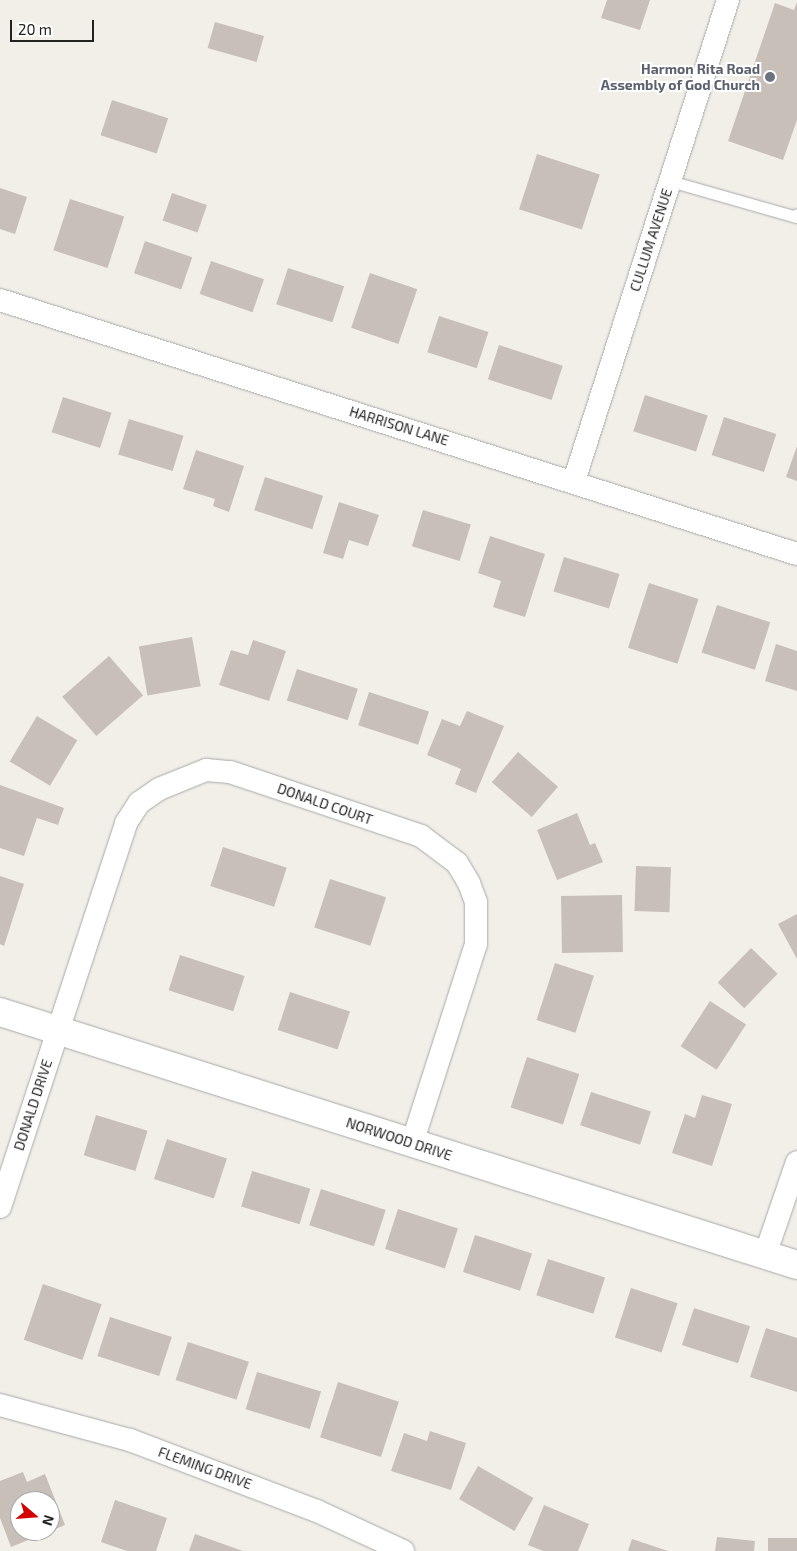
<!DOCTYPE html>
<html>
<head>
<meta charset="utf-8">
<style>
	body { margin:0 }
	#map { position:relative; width:797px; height:1551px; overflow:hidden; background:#f2efe9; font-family:"Exo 2",sans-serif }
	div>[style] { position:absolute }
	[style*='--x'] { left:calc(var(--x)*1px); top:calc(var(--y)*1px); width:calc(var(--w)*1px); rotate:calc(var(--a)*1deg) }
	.building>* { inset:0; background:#c7bfb8; transform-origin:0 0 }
	.roads { filter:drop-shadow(0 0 1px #a9a9a9) drop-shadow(0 0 1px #a9a9a9) }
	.service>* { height:11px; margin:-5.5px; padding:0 5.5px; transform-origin:5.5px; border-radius:5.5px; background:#fff }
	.minor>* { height:22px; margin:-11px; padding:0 11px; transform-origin:11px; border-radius:11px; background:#fff }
	.tertiary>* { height:28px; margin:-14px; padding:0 14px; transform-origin:14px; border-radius:14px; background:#fff }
	.dots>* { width:14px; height:14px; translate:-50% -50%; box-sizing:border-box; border:2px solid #fff; border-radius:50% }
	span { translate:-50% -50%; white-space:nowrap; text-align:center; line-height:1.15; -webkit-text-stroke:4px #fff; paint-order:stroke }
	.worship-label { font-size:14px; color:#5b616d; font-weight:700 }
	.right { translate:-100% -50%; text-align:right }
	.street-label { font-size:14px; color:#222 }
	.north { position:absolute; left:10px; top:1491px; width:50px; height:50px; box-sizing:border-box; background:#fff; border:1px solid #a7a7a7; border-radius:50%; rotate:108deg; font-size:14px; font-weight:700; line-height:20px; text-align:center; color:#222 }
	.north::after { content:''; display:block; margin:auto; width:18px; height:22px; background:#d40000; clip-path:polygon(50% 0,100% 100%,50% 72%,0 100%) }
	.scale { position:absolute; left:10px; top:20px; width:84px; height:22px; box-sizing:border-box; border:2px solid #222; border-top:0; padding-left:6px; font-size:15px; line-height:18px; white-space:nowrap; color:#222; -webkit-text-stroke:4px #fff; paint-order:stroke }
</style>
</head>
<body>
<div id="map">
	<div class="building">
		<div style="clip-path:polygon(607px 0,650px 0,640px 30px,601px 18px)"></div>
		<div style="clip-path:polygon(797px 2px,797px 120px,783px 160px,728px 141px,775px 3px,794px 10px)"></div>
		<div style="left:215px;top:22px;width:51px;height:27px;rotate:16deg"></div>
		<div style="left:112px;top:100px;width:59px;height:37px;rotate:18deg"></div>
		<div style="left:537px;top:154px;width:66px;height:58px;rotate:18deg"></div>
		<div style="clip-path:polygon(0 188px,27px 197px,15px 234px,0 229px)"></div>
		<div style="left:172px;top:193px;width:37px;height:29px;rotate:19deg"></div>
		<div style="left:70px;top:199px;width:57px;height:54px;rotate:18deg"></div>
		<div style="left:145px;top:241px;width:50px;height:34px;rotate:19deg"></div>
		<div style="left:211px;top:261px;width:56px;height:35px;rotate:19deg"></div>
		<div style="left:288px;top:268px;width:59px;height:38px;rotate:18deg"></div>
		<div style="left:370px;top:273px;width:50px;height:58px;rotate:19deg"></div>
		<div style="left:439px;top:316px;width:52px;height:38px;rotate:18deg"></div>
		<div style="left:499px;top:345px;width:67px;height:36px;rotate:18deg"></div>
		<div style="left:645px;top:395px;width:66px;height:38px;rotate:18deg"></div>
		<div style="left:63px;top:397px;width:51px;height:37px;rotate:18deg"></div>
		<div style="left:724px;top:417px;width:55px;height:40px;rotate:18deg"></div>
		<div style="left:129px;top:419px;width:57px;height:37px;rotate:17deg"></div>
		<div style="clip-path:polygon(797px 446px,797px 481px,786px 477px)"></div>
		<div style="clip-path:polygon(196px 450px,244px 466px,229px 512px,213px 506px,215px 499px,183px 489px)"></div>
		<div style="left:265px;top:477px;width:61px;height:35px;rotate:18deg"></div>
		<div style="clip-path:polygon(339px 502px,379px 515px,368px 546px,349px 540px,343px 559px,323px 553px)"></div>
		<div style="left:423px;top:510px;width:50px;height:38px;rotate:17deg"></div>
		<div style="clip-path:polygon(490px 536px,545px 554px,525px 617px,493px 607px,501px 581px,478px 573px)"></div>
		<div style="left:564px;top:557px;width:58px;height:36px;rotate:17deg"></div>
		<div style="left:649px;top:583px;width:52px;height:68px;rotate:18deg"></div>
		<div style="left:717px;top:605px;width:56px;height:50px;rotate:18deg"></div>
		<div style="left:192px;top:637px;width:50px;height:54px;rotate:80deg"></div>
		<div style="clip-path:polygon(253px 640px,286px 651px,269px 701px,219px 685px,231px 650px,248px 655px)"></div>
		<div style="clip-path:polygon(776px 644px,797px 651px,797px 691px,765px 681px)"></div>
		<div style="left:109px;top:656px;width:52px;height:62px;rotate:49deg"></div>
		<div style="left:297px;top:669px;width:64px;height:33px;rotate:18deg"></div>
		<div style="left:369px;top:692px;width:63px;height:35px;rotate:18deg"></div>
		<div style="clip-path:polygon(467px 711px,504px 726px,476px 793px,455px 784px,461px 769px,427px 755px,442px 719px,460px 726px)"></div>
		<div style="left:37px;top:716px;width:47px;height:53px;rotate:31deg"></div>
		<div style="left:518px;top:752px;width:53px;height:40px;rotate:41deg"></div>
		<div style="clip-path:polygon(0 785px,64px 808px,58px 825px,37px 818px,24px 856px,0 848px)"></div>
		<div style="clip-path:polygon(577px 813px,590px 845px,595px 843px,603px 862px,557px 880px,537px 830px)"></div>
		<div style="left:223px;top:847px;width:67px;height:41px;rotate:18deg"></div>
		<div style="left:636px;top:866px;width:35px;height:45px;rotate:2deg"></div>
		<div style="clip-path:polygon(0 876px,24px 884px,4px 946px,0 944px)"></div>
		<div style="left:330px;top:879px;width:59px;height:51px;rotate:18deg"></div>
		<div style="left:622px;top:895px;width:57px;height:61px;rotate:89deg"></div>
		<div style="clip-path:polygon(797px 914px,797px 959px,778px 924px)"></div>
		<div style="left:751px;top:948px;width:37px;height:48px;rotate:44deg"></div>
		<div style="left:180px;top:955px;width:68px;height:37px;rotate:18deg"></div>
		<div style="left:555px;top:963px;width:41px;height:60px;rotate:18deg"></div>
		<div style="left:290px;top:992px;width:63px;height:40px;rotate:18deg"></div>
		<div style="left:710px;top:1001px;width:43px;height:54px;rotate:33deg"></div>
		<div style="left:527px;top:1057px;width:55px;height:53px;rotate:18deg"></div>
		<div style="left:591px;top:1092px;width:63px;height:35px;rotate:18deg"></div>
		<div style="clip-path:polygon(702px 1095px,732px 1104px,712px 1166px,672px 1153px,685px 1114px,695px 1118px)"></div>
		<div style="left:96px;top:1115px;width:54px;height:42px;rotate:17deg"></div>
		<div style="left:167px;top:1139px;width:63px;height:42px;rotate:18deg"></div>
		<div style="left:252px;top:1171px;width:61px;height:37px;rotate:17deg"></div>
		<div style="left:321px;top:1189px;width:68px;height:38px;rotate:18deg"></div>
		<div style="left:398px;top:1209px;width:63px;height:42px;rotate:18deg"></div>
		<div style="left:475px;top:1235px;width:60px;height:39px;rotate:18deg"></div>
		<div style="left:548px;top:1259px;width:60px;height:38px;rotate:18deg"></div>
		<div style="left:43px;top:1284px;width:62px;height:59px;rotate:19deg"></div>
		<div style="left:631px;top:1288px;width:49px;height:52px;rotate:18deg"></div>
		<div style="left:694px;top:1308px;width:59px;height:39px;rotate:18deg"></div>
		<div style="left:110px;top:1317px;width:65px;height:41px;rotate:18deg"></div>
		<div style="clip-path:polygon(766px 1328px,797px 1338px,797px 1392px,750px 1377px)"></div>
		<div style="left:188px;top:1342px;width:64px;height:40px;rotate:18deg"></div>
		<div style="left:257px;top:1372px;width:67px;height:39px;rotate:17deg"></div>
		<div style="left:338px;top:1382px;width:64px;height:58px;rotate:18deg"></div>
		<div style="clip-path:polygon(430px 1431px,466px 1443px,451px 1490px,391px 1471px,404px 1433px,427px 1441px)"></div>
		<div style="left:478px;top:1466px;width:64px;height:38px;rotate:30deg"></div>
		<div style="clip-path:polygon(evenodd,23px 1472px,27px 1482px,45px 1474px,65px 1525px,11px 1547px,0 1518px,0 1481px,23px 1472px,20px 1501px,50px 1501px,50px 1531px,20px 1531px,20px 1501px)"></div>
		<div style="clip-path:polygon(115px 1500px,167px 1518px,156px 1551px,127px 1551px,101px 1542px)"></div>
		<div style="clip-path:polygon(544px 1505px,589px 1524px,578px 1551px,543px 1551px,528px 1545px)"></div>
		<div style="clip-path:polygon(195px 1534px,243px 1551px,189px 1551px)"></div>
		<div style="clip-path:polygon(717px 1537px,755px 1541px,754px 1551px,715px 1551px)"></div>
		<div style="left:768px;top:1538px;width:29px;height:13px"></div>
		<div style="clip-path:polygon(632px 1539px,668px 1551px,628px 1551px)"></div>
	</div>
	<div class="roads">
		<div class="service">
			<div style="--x:670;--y:181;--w:131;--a:15.9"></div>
			<div style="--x:796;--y:217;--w:3;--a:-72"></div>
		</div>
		<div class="minor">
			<div style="--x:0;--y:300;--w:836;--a:17.68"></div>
			<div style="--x:574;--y:481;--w:505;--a:-72.25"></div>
			<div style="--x:0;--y:1207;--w:404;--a:-71.8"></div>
			<div style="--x:126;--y:823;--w:24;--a:-57"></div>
			<div style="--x:139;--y:803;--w:24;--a:-35"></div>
			<div style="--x:159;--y:789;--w:51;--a:-22"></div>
			<div style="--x:206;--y:770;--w:24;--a:5"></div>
			<div style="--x:230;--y:772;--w:201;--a:18.5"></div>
			<div style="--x:421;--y:836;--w:45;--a:36.9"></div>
			<div style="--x:457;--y:863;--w:23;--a:59"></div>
			<div style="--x:469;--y:883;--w:20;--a:70"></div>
			<div style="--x:476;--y:902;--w:42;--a:90"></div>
			<div style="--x:476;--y:944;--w:209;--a:107.8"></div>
			<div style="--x:765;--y:1255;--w:98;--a:-71"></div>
			<div style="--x:0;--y:1405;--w:135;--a:15.1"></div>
			<div style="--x:130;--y:1440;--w:200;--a:20.8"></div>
			<div style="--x:317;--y:1511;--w:95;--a:24.9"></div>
		</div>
		<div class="tertiary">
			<div style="--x:0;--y:1012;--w:836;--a:17.61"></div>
		</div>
	</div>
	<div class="dots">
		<div style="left:770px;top:77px;background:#6b7280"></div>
	</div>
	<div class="worship-label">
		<span class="right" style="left:760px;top:77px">Harmon Rita Road<br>Assembly of God Church</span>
	</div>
	<div class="street-label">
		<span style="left:651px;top:240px;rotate:-72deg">CULLUM AVENUE</span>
		<span style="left:399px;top:426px;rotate:17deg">HARRISON LANE</span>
		<span style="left:325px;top:804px;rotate:19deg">DONALD COURT</span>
		<span style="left:33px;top:1105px;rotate:-72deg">DONALD DRIVE</span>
		<span style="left:399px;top:1139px;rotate:18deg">NORWOOD DRIVE</span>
		<span style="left:205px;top:1468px;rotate:20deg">FLEMING DRIVE</span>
	</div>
	<div class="north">N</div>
	<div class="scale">20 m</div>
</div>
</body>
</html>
